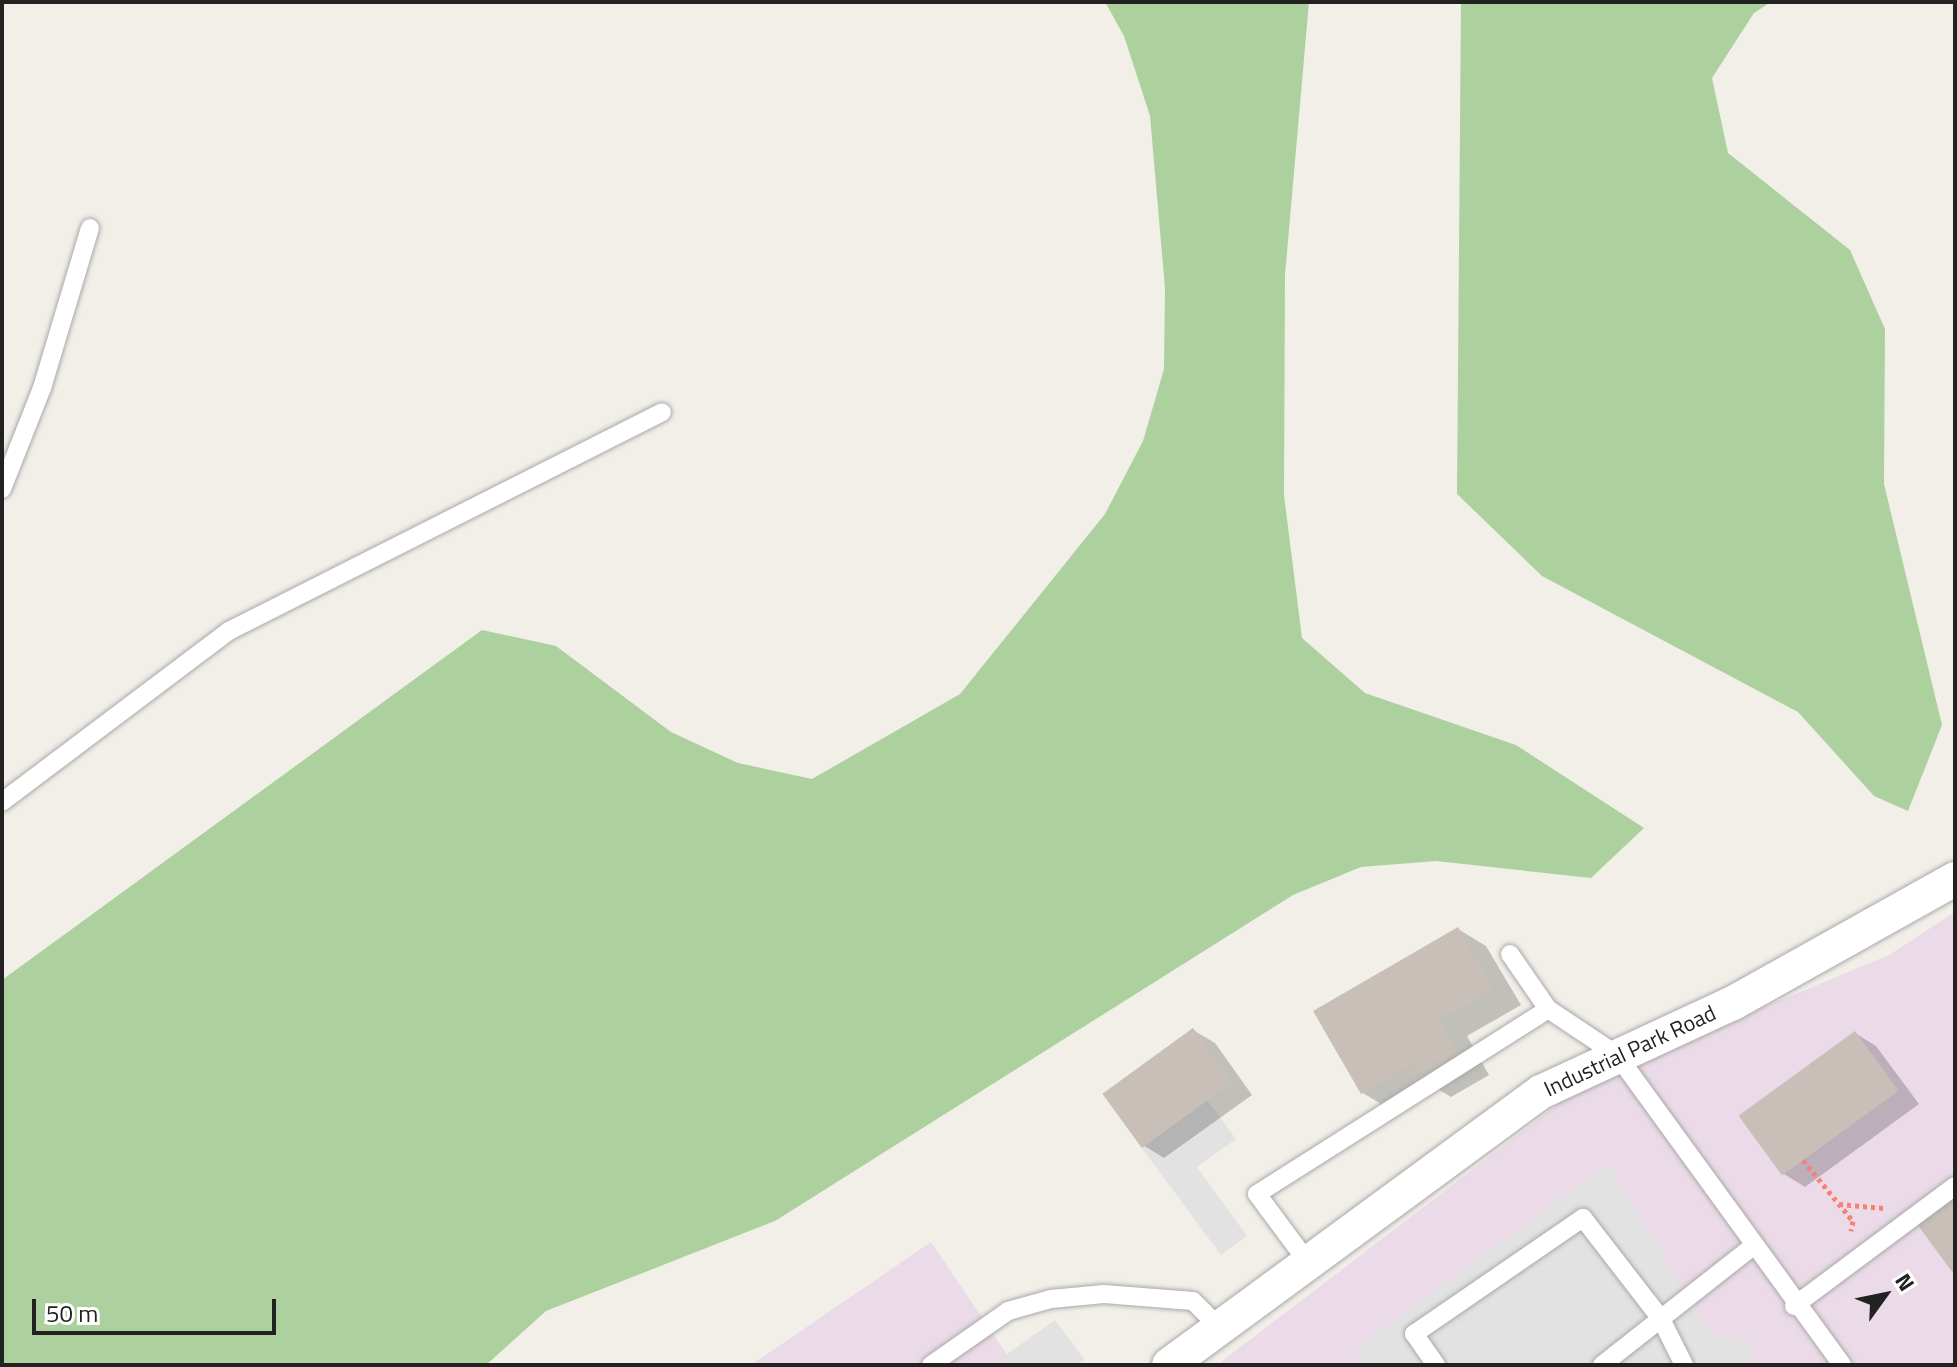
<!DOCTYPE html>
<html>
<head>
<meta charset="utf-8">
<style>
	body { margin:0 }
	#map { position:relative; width:1957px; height:1367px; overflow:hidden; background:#f2efe9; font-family:"Titillium Web",sans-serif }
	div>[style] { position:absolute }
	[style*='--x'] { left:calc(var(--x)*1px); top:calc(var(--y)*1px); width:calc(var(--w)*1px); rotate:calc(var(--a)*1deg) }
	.industrial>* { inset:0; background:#ebdbe8 }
	.forest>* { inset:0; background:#add19e }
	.parking>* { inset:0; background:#e2e2e2 }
	.shadow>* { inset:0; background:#0003 }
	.building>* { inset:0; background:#c7bfb8; transform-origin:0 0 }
	.path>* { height:5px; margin-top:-2.5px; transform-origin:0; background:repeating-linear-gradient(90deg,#fa8072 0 4px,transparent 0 8px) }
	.roads { filter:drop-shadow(0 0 2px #a9a9a9) drop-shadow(0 0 2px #a9a9a9) }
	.lane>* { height:18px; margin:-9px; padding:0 9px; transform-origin:9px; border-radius:9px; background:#fff }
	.street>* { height:34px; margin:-17px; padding:0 17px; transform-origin:17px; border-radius:17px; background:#fff }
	span { translate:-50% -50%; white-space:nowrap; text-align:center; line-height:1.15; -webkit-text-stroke:7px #fff; paint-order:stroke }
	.street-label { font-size:22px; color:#222 }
	.frame { position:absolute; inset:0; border:4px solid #222; pointer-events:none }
	.north { position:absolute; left:1845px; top:1255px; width:80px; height:80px; -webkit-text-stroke:6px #fff; paint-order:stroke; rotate:57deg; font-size:22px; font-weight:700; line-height:32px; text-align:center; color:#222 }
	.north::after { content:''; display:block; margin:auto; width:28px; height:36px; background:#222; clip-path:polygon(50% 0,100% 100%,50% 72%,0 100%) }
	.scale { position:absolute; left:32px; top:1299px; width:244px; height:36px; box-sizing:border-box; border:4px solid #222; border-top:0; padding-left:10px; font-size:24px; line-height:28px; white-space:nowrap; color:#222; -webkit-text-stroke:6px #fff; paint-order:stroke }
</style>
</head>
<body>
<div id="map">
	<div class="industrial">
		<div style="clip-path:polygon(1955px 912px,1955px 1365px,1217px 1365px,1591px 1079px,1889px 955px)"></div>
		<div style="clip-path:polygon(931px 1242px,1014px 1365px,751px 1365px)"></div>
	</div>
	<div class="forest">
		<div style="clip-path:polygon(1105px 2px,1309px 2px,1285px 275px,1284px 495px,1302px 638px,1365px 693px,1516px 745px,1644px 828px,1591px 878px,1436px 861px,1361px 867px,1293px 895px,775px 1221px,546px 1311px,486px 1365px,2px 1365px,2px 980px,482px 630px,556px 646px,671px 732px,738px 763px,812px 779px,960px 694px,1105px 514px,1143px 441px,1164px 369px,1165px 288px,1150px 116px,1124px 36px)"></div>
		<div style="clip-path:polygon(1461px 2px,1771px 2px,1754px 13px,1712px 78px,1728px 153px,1850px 250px,1885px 329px,1884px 484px,1942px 725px,1908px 811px,1874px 796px,1798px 712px,1542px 576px,1457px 494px)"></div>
	</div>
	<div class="parking">
		<div style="clip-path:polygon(1207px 1100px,1236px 1139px,1197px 1167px,1247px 1236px,1221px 1255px,1141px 1147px)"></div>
		<div style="clip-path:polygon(1608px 1164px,1709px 1333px,1752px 1342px,1754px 1365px,1367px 1365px,1355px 1349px)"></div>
		<div style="clip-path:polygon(1055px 1320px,1084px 1359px,1076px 1365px,992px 1365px)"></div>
	</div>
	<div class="shadow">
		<div style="clip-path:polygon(1458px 929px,1486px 946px,1521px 1005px,1467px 1036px,1489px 1075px,1451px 1097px,1433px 1086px,1391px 1110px,1363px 1093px)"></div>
		<div style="clip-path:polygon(1193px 1030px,1215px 1043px,1252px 1095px,1164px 1158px,1143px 1145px)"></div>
		<div style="clip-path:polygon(1855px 1033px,1876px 1046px,1919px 1104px,1805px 1187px,1784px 1174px)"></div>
	</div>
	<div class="building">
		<div style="clip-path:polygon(1458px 927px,1493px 989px,1439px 1020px,1461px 1058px,1421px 1081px,1412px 1065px,1361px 1094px,1313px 1011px)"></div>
		<div style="left:1193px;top:1028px;width:67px;height:112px;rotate:54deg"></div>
		<div style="left:1855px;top:1031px;width:74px;height:144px;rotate:54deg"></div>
		<div style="clip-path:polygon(1955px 1196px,1955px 1276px,1917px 1224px)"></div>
	</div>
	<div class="path">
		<div style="--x:1803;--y:1160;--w:79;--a:50.7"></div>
		<div style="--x:1853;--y:1221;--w:10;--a:101"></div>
		<div style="--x:1839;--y:1204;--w:45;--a:5.1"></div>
	</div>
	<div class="roads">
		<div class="lane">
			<div style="--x:2;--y:489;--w:109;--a:-68.4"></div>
			<div style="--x:42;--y:388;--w:167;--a:-73.3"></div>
			<div style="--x:2;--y:802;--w:284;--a:-37"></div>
			<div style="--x:229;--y:631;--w:485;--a:-26.8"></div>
			<div style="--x:1510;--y:954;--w:67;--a:55.4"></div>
			<div style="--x:1309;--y:1264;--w:87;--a:-126.6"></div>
			<div style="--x:1257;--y:1194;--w:345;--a:-32.4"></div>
			<div style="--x:1548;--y:1009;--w:83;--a:33.7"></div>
			<div style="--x:1617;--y:1055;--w:383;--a:54"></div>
			<div style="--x:1794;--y:1306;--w:201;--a:-36.7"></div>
			<div style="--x:931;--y:1365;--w:94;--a:-35"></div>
			<div style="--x:1008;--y:1311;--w:45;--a:-15.6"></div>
			<div style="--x:1051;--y:1299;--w:53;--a:-5.4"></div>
			<div style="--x:1104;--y:1294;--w:89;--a:4.5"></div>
			<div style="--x:1193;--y:1301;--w:40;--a:45"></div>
			<div style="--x:1436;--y:1365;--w:38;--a:-125"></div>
			<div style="--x:1414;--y:1334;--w:205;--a:-34.5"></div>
			<div style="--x:1583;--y:1218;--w:128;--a:52.3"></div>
			<div style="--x:1661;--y:1319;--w:51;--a:63.4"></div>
			<div style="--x:1602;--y:1365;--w:192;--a:-38.2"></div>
		</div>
		<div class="street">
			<div style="--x:1169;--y:1365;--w:461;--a:-36.3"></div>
			<div style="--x:1541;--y:1092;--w:212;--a:-24.9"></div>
			<div style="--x:1733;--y:1003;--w:254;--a:-29.2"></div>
		</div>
	</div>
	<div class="street-label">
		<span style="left:1630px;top:1051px;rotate:-25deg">Industrial Park Road</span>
	</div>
	<div class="frame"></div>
	<div class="north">N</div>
	<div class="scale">50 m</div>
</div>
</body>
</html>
